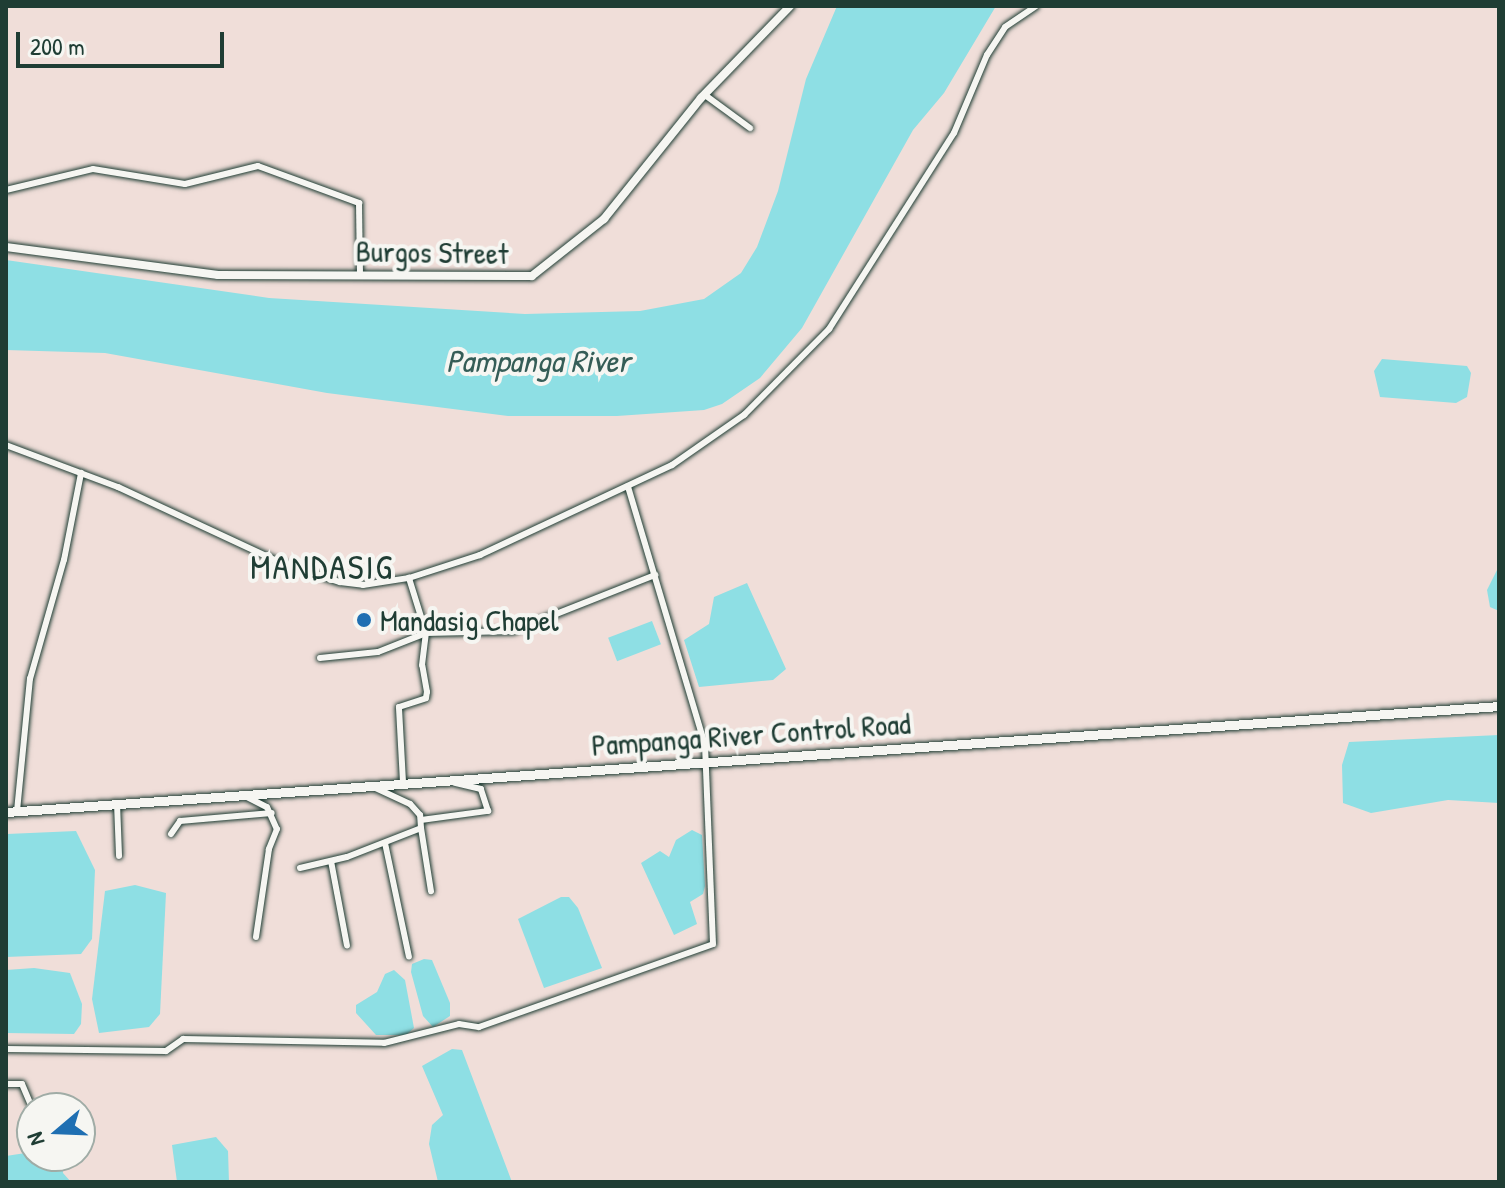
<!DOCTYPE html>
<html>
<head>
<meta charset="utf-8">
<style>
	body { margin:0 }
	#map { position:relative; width:1505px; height:1188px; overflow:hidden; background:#f0ded9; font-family:"Patrick Hand",sans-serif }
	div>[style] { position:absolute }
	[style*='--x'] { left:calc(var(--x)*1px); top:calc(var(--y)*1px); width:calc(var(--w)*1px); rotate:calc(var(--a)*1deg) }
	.water>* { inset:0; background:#8edfe4; transform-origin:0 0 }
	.roads { filter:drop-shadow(0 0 2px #1f3d34) drop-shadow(0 0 2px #1f3d34) }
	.minor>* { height:6px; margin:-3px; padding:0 3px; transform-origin:3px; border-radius:3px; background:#f6f6f2 }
	.tertiary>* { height:8px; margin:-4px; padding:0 4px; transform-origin:4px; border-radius:4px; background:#f6f6f2 }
	.secondary>* { height:9px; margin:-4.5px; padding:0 4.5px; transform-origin:4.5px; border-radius:4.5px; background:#f6f6f2 }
	.dots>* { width:22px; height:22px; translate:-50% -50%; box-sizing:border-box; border:4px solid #f6f6f2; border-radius:50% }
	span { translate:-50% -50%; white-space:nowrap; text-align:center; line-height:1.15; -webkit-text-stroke:8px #f6f6f2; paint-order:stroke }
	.street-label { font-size:30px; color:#1f3d34 }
	.poi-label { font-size:30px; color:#1f3d34 }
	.left { translate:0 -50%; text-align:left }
	.water-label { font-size:32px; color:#355d57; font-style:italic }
	.quarter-label { font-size:34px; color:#1f3d34; letter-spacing:2px }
	.frame { position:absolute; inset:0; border:8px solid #1f3d34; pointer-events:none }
	.north { position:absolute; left:16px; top:1092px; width:80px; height:80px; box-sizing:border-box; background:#f6f6f2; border:2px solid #a0aca6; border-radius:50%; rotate:251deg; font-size:22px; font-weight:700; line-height:32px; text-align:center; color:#1f3d34 }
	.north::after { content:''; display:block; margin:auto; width:28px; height:36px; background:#1f6fb2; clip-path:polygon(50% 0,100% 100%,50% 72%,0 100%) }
	.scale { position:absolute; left:16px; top:32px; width:208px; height:36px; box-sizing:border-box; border:4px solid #1f3d34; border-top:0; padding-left:10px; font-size:24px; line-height:28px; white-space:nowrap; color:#1f3d34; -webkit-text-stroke:6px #f6f6f2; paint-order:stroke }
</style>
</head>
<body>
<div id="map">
	<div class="water">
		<div style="clip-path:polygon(837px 6px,996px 6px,944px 93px,913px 130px,802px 328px,760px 378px,722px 404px,704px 410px,617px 416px,508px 416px,327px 393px,105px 353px,6px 350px,6px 260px,269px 298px,525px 314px,640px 311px,704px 299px,741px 273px,757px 247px,778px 191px,806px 79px)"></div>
		<div style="clip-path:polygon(1382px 359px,1467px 366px,1471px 373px,1467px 397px,1456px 403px,1380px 397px,1374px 371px)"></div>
		<div style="clip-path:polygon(1499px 566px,1499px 611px,1490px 607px,1487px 590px)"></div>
		<div style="clip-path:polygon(747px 583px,786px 669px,773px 680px,699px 687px,684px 640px,709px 624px,714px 597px)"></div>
		<div style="left:652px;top:621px;width:25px;height:47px;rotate:69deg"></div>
		<div style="clip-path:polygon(1499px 735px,1499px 803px,1448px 800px,1371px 813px,1343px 803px,1342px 765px,1349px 742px)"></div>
		<div style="clip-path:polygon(692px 830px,702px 835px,705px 886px,703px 894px,690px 902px,697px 924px,674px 935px,641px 863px,660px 851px,669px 857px,676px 840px)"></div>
		<div style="clip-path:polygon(76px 831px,95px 870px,92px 939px,81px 954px,6px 957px,7px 834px)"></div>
		<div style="clip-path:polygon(135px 885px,166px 893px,160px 1014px,149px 1027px,99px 1033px,92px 999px,105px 891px)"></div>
		<div style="clip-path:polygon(561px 897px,569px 897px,578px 908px,602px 968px,544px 988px,518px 919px)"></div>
		<div style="clip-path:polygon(424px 959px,432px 960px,450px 1003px,450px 1016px,433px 1027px,423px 1016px,411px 972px,412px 964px)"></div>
		<div style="clip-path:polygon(34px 968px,70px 973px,82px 1004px,81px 1024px,74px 1034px,6px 1033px,6px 970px)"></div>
		<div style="clip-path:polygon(394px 970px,405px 980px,414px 1028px,406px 1035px,376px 1035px,356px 1013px,356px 1005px,377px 992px,385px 974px)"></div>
		<div style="clip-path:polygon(452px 1049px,462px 1050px,512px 1182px,438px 1182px,429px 1144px,432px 1125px,443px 1115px,422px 1066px)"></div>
		<div style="clip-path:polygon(216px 1137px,228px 1151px,229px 1182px,177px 1182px,172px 1145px)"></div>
		<div style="clip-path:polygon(32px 1152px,32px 1156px,62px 1156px,63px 1173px,71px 1182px,6px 1182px,6px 1156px)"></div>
	</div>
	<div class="roads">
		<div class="minor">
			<div style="--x:705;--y:95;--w:56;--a:36.3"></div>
			<div style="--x:6;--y:190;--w:89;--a:-13.6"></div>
			<div style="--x:93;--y:169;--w:93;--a:9.3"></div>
			<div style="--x:185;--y:184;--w:75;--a:-13.9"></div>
			<div style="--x:258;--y:166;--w:108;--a:20.1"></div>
			<div style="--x:359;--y:203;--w:71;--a:89.2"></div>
			<div style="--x:6;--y:445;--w:120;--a:20.6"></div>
			<div style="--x:118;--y:487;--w:180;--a:25"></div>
			<div style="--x:281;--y:563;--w:62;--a:17.9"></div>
			<div style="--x:340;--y:582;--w:23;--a:7"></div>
			<div style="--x:363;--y:585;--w:47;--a:-8.7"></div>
			<div style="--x:409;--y:578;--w:75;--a:-17.9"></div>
			<div style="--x:480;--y:555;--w:212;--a:-25.1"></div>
			<div style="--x:672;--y:465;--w:88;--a:-34.8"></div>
			<div style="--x:744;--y:415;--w:121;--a:-45.3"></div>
			<div style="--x:829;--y:329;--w:232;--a:-57.5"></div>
			<div style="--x:954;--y:133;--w:85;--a:-67.1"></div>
			<div style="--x:987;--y:55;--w:33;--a:-57"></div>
			<div style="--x:1005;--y:27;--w:37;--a:-34"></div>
			<div style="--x:320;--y:658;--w:58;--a:-5.9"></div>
			<div style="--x:378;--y:652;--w:52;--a:-21.6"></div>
			<div style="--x:426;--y:633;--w:87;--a:-1.3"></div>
			<div style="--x:513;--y:631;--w:153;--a:-21.5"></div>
			<div style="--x:403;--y:782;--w:75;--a:-93.1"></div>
			<div style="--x:399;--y:707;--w:28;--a:-18"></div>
			<div style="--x:426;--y:698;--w:6;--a:-81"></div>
			<div style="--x:427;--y:692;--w:27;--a:-100"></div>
			<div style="--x:422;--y:665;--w:32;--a:-83"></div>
			<div style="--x:426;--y:633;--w:58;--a:-107.2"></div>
			<div style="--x:247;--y:797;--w:22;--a:27"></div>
			<div style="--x:267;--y:807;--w:24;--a:66"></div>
			<div style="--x:277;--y:829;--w:22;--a:112"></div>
			<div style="--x:269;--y:849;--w:89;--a:98.4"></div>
			<div style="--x:117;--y:803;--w:53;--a:87.8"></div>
			<div style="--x:17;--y:811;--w:133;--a:-84.4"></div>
			<div style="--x:30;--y:679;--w:124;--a:-74.1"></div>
			<div style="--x:64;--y:560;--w:89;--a:-78.9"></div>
			<div style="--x:421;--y:820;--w:68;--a:-7.7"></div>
			<div style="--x:488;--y:811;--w:23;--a:-108"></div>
			<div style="--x:481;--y:789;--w:27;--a:-167"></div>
			<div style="--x:421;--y:828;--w:64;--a:81"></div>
			<div style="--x:171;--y:834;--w:16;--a:-55"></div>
			<div style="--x:180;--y:821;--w:92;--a:-5"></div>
			<div style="--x:385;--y:843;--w:116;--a:78.1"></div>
			<div style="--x:331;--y:861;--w:86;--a:79.3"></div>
			<div style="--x:300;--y:868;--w:48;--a:-13.2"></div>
			<div style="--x:347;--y:857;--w:79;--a:-21.4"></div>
			<div style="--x:421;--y:828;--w:13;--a:-94"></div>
			<div style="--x:420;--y:815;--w:15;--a:-132"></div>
			<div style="--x:410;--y:804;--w:38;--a:-155"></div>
			<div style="--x:6;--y:1049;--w:160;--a:0.7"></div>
			<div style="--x:166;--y:1051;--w:21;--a:-35"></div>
			<div style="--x:183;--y:1039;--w:201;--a:1.1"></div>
			<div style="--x:384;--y:1043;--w:77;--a:-14.2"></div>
			<div style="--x:459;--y:1024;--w:20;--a:9"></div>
			<div style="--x:479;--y:1027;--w:248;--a:-19.5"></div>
			<div style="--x:713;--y:944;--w:199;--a:-92.3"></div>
			<div style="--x:705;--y:745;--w:270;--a:-106.6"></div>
			<div style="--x:6;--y:1084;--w:16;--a:0"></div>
			<div style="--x:22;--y:1084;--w:21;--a:67"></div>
		</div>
		<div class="tertiary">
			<div style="--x:6;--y:247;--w:214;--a:7.5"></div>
			<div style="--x:218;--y:275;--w:314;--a:0.2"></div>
			<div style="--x:532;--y:276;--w:92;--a:-38.4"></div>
			<div style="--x:604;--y:219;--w:155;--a:-51.3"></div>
			<div style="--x:701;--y:98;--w:128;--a:-45.9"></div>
		</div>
		<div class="secondary">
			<div style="--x:6;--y:812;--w:1497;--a:-4.06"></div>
		</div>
	</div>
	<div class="dots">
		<div style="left:364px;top:620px;background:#1f6fb2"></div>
	</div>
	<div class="street-label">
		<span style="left:432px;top:252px;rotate:1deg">Burgos Street</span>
		<span style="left:751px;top:734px;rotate:-4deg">Pampanga River Control Road</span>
	</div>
	<div class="poi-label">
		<span class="left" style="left:380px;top:620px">Mandasig Chapel</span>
	</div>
	<div class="water-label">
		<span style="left:538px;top:361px">Pampanga River</span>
	</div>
	<div class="quarter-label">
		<span style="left:322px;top:568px">MANDASIG</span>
	</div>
	<div class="frame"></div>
	<div class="north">N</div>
	<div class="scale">200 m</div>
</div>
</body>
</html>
